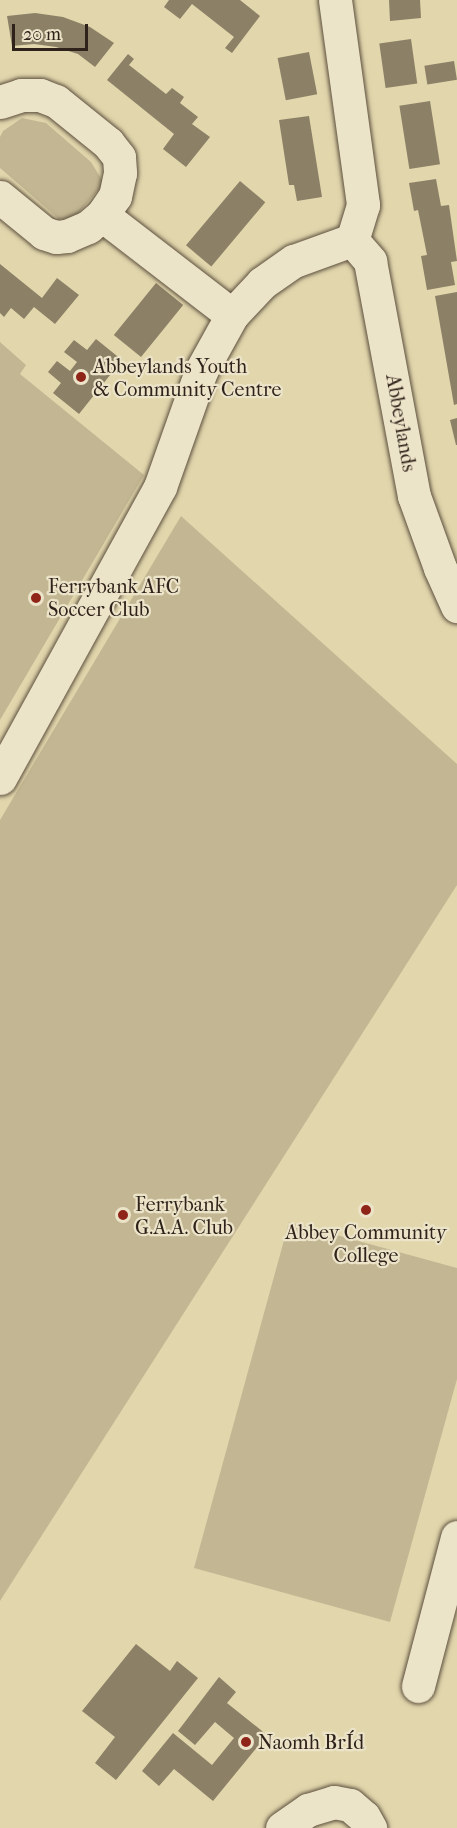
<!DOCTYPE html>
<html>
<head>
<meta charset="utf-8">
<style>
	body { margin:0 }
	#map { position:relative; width:457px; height:1828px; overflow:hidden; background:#e1d6ac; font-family:"IM FELL French Canon",serif }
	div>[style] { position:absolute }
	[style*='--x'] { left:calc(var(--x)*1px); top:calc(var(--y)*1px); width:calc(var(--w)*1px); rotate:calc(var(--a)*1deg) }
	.green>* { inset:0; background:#c3b793 }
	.building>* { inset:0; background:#8c8066; transform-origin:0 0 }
	.roads { filter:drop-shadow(0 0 2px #5c4f3e) drop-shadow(0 0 2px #5c4f3e) }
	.minor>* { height:33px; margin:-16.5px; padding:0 16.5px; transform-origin:16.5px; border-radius:16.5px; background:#ece4c9 }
	.dots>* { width:16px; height:16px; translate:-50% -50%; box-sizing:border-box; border:3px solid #ece4c9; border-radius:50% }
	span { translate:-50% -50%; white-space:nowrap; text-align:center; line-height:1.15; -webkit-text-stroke:4.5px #ece4c9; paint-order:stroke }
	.poi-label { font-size:20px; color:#2f221a }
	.left { translate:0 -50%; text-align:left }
	.street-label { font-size:20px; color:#2f221a }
	.scale { position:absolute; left:12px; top:24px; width:76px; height:27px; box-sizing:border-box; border:3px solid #2f221a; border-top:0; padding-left:8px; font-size:18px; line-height:21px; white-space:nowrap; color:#2f221a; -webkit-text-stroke:4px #ece4c9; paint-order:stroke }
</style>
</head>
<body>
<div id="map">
	<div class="green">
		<div style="clip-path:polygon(22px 118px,46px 123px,91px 162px,104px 183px,74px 218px,59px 219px,0 168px,0 137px,3px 131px)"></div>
		<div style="clip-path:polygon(0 342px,26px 365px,20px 374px,144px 475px,0 720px)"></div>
		<div style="clip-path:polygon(181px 516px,457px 764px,457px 885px,0 1601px,0 820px)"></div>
		<div style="clip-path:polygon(289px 1222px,457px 1268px,457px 1379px,390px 1622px,194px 1568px)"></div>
	</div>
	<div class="building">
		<div style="clip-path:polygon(169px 0,240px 0,260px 16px,232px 53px,225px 48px,234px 37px,192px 4px,180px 19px,164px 7px)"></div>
		<div style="clip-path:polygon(389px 0,420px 0,421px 18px,390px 21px)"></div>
		<div style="clip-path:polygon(35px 13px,63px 17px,90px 27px,114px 43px,95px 67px,78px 54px,56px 47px,34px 44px,12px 46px,7px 16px)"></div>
		<div style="left:411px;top:39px;width:45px;height:32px;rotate:82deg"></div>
		<div style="left:309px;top:52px;width:43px;height:32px;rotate:79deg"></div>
		<div style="clip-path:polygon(128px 54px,134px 59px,129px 65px,166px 94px,172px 88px,184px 97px,180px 103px,198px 117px,192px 124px,210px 137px,186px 167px,163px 149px,174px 134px,107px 80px)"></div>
		<div style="left:454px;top:61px;width:19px;height:30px;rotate:81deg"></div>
		<div style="left:430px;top:101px;width:64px;height:31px;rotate:81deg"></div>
		<div style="clip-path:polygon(309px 116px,322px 197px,297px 201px,294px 185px,289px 185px,279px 120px)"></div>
		<div style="clip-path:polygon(436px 179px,441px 206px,449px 205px,457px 261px,451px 262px,455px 285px,427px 290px,421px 256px,427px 255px,418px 210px,414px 211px,409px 183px)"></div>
		<div style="left:240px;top:181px;width:33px;height:84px;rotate:40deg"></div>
		<div style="clip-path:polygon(0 264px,42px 298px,57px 278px,79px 295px,55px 324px,34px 307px,24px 319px,11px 308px,4px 317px,0 313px)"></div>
		<div style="left:156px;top:283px;width:35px;height:67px;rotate:39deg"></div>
		<div style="clip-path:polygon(457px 292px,457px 404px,454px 405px,435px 296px)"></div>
		<div style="clip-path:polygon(96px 339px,122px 360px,79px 414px,53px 393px,61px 383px,48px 372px,57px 361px,70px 371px,77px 362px,64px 352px,74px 340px,87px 350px)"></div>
		<div style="clip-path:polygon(457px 418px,457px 445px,456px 445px,450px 420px)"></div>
		<div style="clip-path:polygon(136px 1644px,170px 1671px,177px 1661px,198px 1678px,116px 1780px,95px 1763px,115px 1737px,82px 1711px)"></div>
		<div style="clip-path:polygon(219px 1677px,236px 1692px,227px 1703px,267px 1735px,213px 1801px,174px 1769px,159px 1786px,142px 1771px,173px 1733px,212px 1765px,234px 1738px,215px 1722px,195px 1745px,178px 1731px)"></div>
	</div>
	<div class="roads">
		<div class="minor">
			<div style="--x:335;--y:0;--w:207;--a:82.2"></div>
			<div style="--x:363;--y:205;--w:37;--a:107"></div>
			<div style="--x:352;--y:240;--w:28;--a:49"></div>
			<div style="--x:370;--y:261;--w:239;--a:79.4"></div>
			<div style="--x:414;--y:496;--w:77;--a:70.1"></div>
			<div style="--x:440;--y:568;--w:42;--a:65.9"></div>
			<div style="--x:0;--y:102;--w:22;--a:-18"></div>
			<div style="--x:21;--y:95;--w:19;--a:0"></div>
			<div style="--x:40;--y:95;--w:17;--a:21"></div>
			<div style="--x:56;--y:101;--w:67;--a:38.9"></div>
			<div style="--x:108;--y:143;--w:18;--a:52"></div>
			<div style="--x:119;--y:157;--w:16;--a:86"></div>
			<div style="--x:120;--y:173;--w:24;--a:102"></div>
			<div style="--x:115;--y:196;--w:23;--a:124"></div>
			<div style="--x:102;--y:215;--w:18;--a:139"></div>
			<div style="--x:88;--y:227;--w:23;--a:157"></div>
			<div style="--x:67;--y:236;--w:11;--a:175"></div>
			<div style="--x:56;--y:237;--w:13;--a:-162"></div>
			<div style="--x:44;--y:233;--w:57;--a:-140.7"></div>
			<div style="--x:102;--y:215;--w:164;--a:37.6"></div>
			<div style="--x:0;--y:778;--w:332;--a:-61.2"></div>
			<div style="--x:160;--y:487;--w:123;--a:-70.5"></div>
			<div style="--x:201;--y:371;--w:64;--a:-61"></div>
			<div style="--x:232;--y:315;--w:44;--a:-46.8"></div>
			<div style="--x:262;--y:283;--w:39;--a:-35"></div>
			<div style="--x:294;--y:261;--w:62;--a:-19.9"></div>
			<div style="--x:418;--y:1686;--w:154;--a:-75.3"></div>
			<div style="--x:282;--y:1828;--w:32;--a:-35"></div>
			<div style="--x:308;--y:1810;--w:27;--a:-17"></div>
			<div style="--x:334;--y:1802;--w:16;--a:11"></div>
			<div style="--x:350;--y:1805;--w:18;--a:41"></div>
			<div style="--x:364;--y:1817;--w:13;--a:61"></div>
		</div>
	</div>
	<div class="dots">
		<div style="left:81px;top:377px;background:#8f2418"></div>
		<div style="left:36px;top:598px;background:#8f2418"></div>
		<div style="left:366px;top:1210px;background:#8f2418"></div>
		<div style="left:123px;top:1215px;background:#8f2418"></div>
		<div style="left:246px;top:1742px;background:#8f2418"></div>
	</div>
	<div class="poi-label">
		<span class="left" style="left:93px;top:378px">Abbeylands Youth<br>&amp; Community Centre</span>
		<span class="left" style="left:48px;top:598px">Ferrybank AFC<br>Soccer Club</span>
		<span class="left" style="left:135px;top:1216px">Ferrybank<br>G.A.A. Club</span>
		<span style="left:366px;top:1244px">Abbey Community<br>College</span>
		<span class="left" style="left:258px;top:1742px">Naomh BrÍd</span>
	</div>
	<div class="street-label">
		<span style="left:401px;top:423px;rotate:80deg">Abbeylands</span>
	</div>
	<div class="scale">20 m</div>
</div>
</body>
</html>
